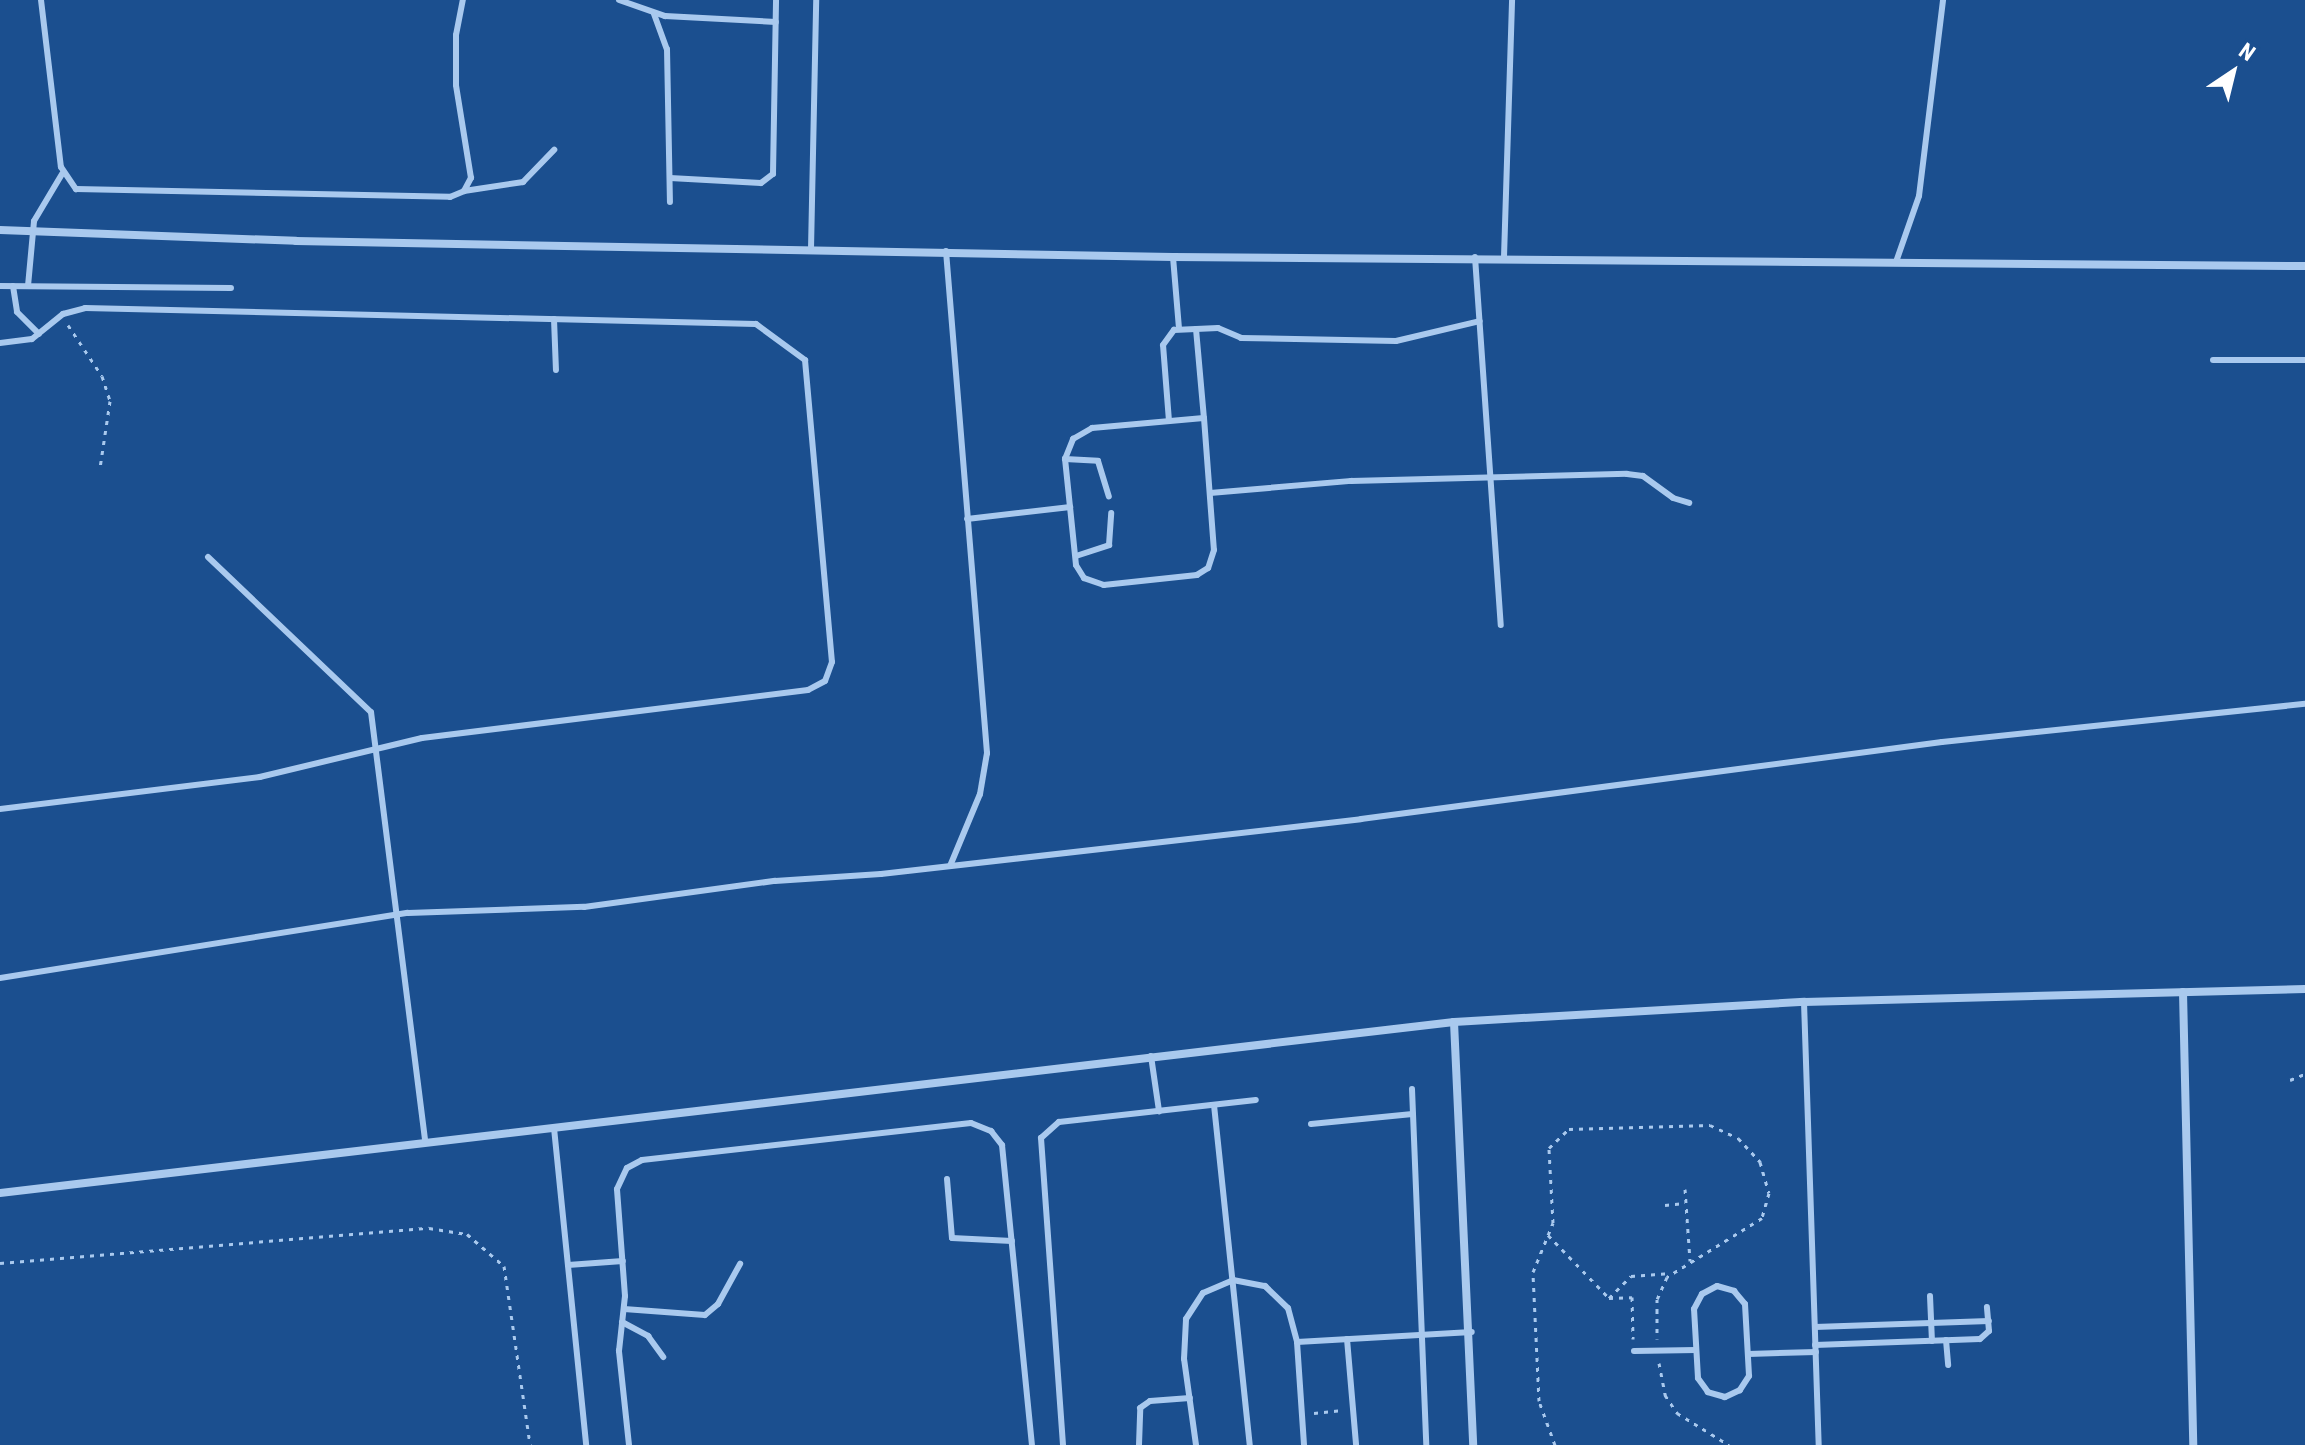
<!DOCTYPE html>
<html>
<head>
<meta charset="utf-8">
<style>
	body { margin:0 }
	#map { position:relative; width:2305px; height:1445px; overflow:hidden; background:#1b4f8f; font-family:"Roboto Condensed",sans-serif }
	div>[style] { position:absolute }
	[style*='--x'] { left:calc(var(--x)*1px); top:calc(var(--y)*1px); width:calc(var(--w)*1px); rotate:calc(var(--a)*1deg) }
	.path>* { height:3px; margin-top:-1.5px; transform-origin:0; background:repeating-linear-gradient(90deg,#a9c9ee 0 4px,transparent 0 10px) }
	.service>* { height:6px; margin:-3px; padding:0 3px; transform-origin:3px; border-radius:3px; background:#a9c9ee }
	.minor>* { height:8px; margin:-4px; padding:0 4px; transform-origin:4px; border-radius:4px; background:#a9c9ee }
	span { translate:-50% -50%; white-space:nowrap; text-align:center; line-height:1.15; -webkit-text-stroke:8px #1b4f8f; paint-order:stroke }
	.north { position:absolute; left:2193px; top:32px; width:80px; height:80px; -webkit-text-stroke:6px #1b4f8f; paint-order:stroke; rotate:35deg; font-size:22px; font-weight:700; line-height:32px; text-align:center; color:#fff }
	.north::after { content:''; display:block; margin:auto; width:28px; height:36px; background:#fff; clip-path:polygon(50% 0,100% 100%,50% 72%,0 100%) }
</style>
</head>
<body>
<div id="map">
	<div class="path">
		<div style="--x:68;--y:325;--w:61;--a:56.3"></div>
		<div style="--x:102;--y:376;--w:26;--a:72"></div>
		<div style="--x:110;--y:401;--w:68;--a:98.5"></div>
		<div style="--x:2290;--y:1080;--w:16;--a:-22"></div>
		<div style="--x:1685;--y:1189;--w:72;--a:86"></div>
		<div style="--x:1665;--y:1205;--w:20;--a:-6"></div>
		<div style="--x:1548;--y:1235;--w:88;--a:45.9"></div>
		<div style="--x:1609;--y:1298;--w:23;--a:-2"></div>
		<div style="--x:1632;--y:1297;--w:42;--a:88.6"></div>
		<div style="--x:0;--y:1263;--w:430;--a:-4.7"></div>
		<div style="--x:429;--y:1228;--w:38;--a:9"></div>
		<div style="--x:467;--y:1234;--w:49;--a:40.9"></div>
		<div style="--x:504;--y:1266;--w:181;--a:81.7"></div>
		<div style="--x:1609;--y:1298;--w:31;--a:-45"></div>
		<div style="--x:1631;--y:1276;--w:40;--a:-4.3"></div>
		<div style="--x:1659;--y:1363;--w:33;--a:79"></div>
		<div style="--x:1665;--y:1395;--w:22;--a:56"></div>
		<div style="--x:1677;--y:1413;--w:61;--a:31.6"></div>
		<div style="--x:1314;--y:1413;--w:29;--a:-6"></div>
		<div style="--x:1555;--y:1445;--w:47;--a:-110"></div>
		<div style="--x:1539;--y:1401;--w:129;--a:-92.7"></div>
		<div style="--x:1533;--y:1272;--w:53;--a:-67.8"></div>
		<div style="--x:1553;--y:1223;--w:75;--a:-93.1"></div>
		<div style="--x:1549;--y:1148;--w:28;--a:-44"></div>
		<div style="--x:1569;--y:1129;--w:141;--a:-1.6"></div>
		<div style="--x:1710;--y:1125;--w:31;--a:25"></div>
		<div style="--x:1738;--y:1138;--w:33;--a:47"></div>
		<div style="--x:1760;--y:1162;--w:32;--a:74"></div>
		<div style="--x:1769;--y:1193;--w:26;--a:106"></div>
		<div style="--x:1762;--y:1218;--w:112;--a:148.2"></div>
		<div style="--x:1667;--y:1277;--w:24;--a:114"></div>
		<div style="--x:1657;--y:1299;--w:40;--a:90"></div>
	</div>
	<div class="service">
		<div style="--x:41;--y:0;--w:168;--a:83.2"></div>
		<div style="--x:61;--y:167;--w:27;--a:56"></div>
		<div style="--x:76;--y:189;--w:374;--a:1.2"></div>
		<div style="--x:450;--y:197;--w:15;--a:-23"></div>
		<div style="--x:464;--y:191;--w:15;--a:-62"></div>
		<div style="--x:471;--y:178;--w:94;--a:-99.2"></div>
		<div style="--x:456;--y:85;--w:50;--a:-90"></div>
		<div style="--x:456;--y:35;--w:36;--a:-79"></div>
		<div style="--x:619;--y:0;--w:49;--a:19.2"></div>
		<div style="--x:665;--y:16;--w:111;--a:3.1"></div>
		<div style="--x:654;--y:14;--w:37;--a:70"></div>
		<div style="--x:667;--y:49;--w:153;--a:88.9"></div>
		<div style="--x:670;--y:178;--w:91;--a:3.1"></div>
		<div style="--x:761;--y:183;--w:15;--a:-37"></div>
		<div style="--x:773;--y:174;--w:174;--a:-89"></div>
		<div style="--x:464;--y:191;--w:60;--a:-8.7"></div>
		<div style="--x:523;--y:182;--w:45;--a:-45.9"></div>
		<div style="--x:811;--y:249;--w:249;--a:-88.8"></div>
		<div style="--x:946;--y:251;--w:504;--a:85.33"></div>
		<div style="--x:987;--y:753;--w:42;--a:99.7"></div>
		<div style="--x:980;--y:794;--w:78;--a:112.6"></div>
		<div style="--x:1173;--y:257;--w:72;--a:85.2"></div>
		<div style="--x:1475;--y:257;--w:369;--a:86"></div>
		<div style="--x:1504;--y:257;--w:257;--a:-88.2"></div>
		<div style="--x:1896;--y:262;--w:70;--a:-70.8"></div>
		<div style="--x:1919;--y:196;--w:197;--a:-83"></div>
		<div style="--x:0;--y:286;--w:231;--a:0.5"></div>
		<div style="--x:13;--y:286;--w:26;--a:81"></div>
		<div style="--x:17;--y:312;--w:31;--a:45"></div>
		<div style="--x:28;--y:286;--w:65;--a:-84.7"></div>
		<div style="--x:34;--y:221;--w:55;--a:-59.2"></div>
		<div style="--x:554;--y:319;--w:51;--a:87.8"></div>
		<div style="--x:1196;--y:329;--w:89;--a:84.9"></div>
		<div style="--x:0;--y:343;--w:32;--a:-7"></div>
		<div style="--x:32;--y:339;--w:40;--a:-39"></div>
		<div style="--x:63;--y:314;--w:23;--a:-15"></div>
		<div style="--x:85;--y:308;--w:671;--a:1.37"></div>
		<div style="--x:756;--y:324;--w:61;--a:36.3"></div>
		<div style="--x:805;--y:360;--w:303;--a:84.9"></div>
		<div style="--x:832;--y:662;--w:20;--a:110"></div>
		<div style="--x:825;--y:681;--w:19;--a:152"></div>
		<div style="--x:808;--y:690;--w:389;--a:172.9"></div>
		<div style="--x:422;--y:738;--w:167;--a:166.5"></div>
		<div style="--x:260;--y:777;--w:262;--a:173"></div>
		<div style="--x:2213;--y:360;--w:92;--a:0"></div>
		<div style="--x:1204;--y:418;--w:132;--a:85.7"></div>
		<div style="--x:1214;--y:550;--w:19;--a:108"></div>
		<div style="--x:1208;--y:568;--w:13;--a:148"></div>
		<div style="--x:1197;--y:575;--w:94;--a:173.9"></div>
		<div style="--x:1104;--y:585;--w:21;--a:-161"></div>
		<div style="--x:1084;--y:578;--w:15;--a:-122"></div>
		<div style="--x:1076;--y:565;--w:107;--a:-95.9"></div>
		<div style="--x:1065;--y:459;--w:22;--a:-68"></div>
		<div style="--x:1073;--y:439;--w:22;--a:-30"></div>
		<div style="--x:1092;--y:428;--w:112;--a:-5.1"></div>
		<div style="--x:1169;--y:421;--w:76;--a:-94.5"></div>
		<div style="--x:1163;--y:345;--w:19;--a:-54"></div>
		<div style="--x:1174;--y:330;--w:44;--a:-2.6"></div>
		<div style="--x:1218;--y:328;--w:25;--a:23"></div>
		<div style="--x:1241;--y:338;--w:155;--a:1.1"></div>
		<div style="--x:1396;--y:341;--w:86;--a:-13.4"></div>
		<div style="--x:1065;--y:459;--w:33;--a:3"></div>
		<div style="--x:1098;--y:461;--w:37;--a:73"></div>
		<div style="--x:1210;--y:493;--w:142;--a:-4.9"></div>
		<div style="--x:1351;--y:481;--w:276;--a:-1.5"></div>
		<div style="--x:1627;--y:474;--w:16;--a:7"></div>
		<div style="--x:1643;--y:476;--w:37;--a:36"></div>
		<div style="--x:1673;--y:498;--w:17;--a:17"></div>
		<div style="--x:967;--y:519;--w:104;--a:-6.6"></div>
		<div style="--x:1076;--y:556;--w:35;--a:-18"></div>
		<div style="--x:1109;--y:545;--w:32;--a:-86"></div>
		<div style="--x:208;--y:557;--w:225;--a:43.6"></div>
		<div style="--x:371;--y:712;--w:433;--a:82.8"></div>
		<div style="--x:0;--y:978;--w:413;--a:-9.1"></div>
		<div style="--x:408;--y:913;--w:176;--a:-2"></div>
		<div style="--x:584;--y:907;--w:193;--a:-7.8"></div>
		<div style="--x:775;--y:881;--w:106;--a:-3.8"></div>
		<div style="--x:881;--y:874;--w:483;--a:-6.5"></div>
		<div style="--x:1361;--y:819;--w:586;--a:-7.55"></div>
		<div style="--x:1942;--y:742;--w:365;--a:-6"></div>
		<div style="--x:1804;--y:1002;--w:443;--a:88.1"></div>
		<div style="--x:1151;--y:1056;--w:56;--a:81.7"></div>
		<div style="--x:1412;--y:1089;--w:356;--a:87.7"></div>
		<div style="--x:1214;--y:1105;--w:342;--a:84"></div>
		<div style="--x:1311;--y:1124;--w:102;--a:-5.6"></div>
		<div style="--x:554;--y:1128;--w:319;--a:84.2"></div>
		<div style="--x:947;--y:1179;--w:59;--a:85.2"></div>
		<div style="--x:952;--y:1238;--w:60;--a:2.9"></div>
		<div style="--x:568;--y:1265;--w:55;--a:-4.2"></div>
		<div style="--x:1717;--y:1286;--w:18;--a:16"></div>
		<div style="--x:1734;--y:1291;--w:17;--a:50"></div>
		<div style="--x:1745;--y:1304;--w:72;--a:86.8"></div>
		<div style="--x:1749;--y:1376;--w:17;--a:123"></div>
		<div style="--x:1740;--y:1390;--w:17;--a:155"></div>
		<div style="--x:1725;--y:1397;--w:18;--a:-164"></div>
		<div style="--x:1708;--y:1392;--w:17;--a:-126"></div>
		<div style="--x:1698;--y:1378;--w:69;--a:-93.3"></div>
		<div style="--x:1694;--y:1309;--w:17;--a:-62"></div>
		<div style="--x:1702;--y:1294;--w:17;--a:-28"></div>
		<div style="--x:1930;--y:1296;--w:45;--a:87.5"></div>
		<div style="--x:624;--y:1309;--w:81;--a:4.2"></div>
		<div style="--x:705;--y:1315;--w:17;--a:-40"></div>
		<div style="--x:718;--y:1304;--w:46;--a:-61.2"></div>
		<div style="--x:622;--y:1322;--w:30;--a:28"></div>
		<div style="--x:648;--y:1336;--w:26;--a:54"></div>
		<div style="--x:1815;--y:1327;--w:174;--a:-2"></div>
		<div style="--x:1347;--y:1339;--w:106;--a:85.1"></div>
		<div style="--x:1946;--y:1340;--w:25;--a:85"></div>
		<div style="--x:1297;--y:1342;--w:175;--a:-3.3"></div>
		<div style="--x:1815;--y:1345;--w:165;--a:-2.1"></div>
		<div style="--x:1980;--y:1339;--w:12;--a:-42"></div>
		<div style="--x:1989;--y:1331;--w:24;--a:-95"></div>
		<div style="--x:1634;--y:1351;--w:62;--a:-0.9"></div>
		<div style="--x:1748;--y:1354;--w:68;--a:-1.7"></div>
		<div style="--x:629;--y:1445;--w:95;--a:-96.1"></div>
		<div style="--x:619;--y:1351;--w:55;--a:-83.8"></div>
		<div style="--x:625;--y:1296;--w:107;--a:-94.3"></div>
		<div style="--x:617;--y:1189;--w:23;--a:-65"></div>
		<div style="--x:627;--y:1168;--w:17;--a:-28"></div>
		<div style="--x:642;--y:1160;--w:331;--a:-6.4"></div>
		<div style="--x:971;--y:1123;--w:22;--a:22"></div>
		<div style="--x:991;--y:1131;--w:18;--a:52"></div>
		<div style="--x:1002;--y:1145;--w:301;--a:84.3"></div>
		<div style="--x:1063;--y:1445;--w:308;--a:-94.1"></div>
		<div style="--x:1041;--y:1138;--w:24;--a:-42"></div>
		<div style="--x:1059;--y:1122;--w:198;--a:-6.4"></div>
		<div style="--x:1139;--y:1445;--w:37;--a:-88"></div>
		<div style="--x:1140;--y:1408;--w:12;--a:-35"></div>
		<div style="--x:1150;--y:1401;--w:40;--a:-4.3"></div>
		<div style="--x:1196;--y:1445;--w:87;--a:-97.9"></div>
		<div style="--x:1184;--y:1359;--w:40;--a:-87.1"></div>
		<div style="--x:1186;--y:1319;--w:31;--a:-57"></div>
		<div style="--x:1203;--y:1293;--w:33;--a:-23"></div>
		<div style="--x:1233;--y:1280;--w:33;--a:11"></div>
		<div style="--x:1265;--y:1286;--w:32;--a:44"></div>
		<div style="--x:1288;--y:1308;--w:35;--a:75"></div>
		<div style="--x:1297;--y:1342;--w:103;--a:86.1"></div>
	</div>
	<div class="minor">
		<div style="--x:0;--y:230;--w:296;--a:2.1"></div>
		<div style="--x:296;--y:241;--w:877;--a:1.05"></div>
		<div style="--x:1173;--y:257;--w:1132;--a:0.46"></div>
		<div style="--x:2183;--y:992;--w:453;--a:88.7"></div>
		<div style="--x:1454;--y:1022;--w:423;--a:87.4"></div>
		<div style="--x:0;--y:1193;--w:1464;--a:-6.71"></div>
		<div style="--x:1454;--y:1022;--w:351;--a:-3.3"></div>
		<div style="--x:1804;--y:1002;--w:501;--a:-1.49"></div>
	</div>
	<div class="north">N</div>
</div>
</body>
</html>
